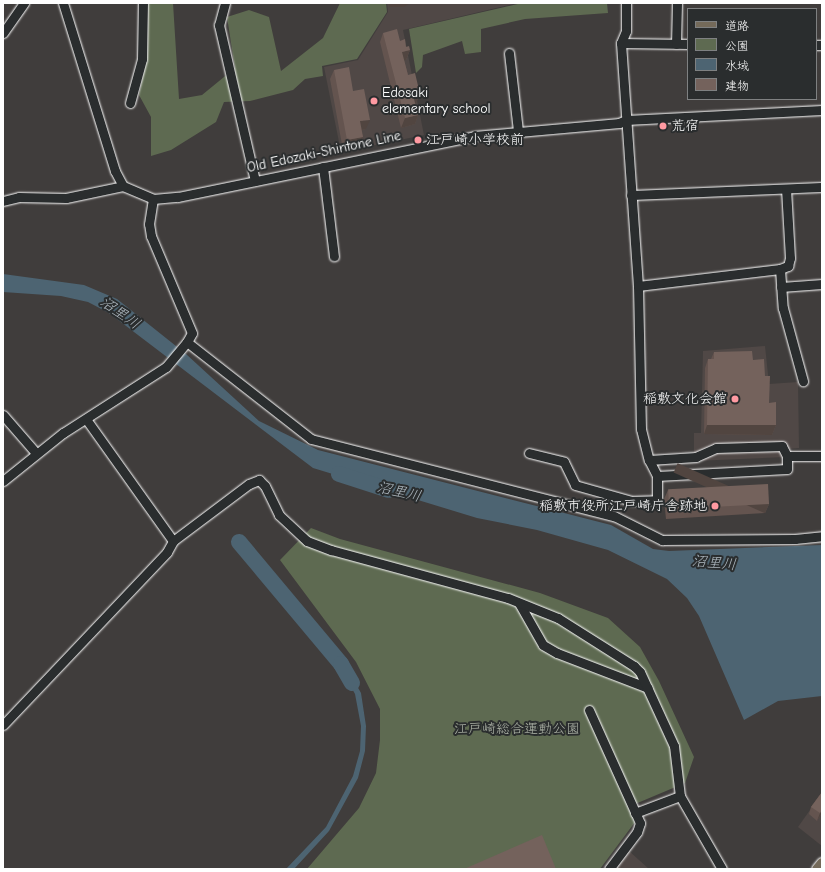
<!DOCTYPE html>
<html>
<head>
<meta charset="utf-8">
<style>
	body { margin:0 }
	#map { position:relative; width:825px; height:872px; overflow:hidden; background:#403d3c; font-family:"Comic Neue","Klee One",sans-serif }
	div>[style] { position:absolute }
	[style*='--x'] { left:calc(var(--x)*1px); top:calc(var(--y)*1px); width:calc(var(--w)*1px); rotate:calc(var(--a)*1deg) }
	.built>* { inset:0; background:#504846 }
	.green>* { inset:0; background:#5e6a51 }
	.water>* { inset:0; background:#4d6472 }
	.river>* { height:16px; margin:-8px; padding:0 8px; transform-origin:8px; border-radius:8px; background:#4d6472 }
	.roads { filter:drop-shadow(0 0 1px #fff) drop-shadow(0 0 1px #fff) }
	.minor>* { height:9px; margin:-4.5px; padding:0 4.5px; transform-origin:4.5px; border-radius:4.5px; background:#2a2d2e }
	.major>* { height:11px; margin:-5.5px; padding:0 5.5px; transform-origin:5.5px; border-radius:5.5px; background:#746a5a }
	.wall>* { inset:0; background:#64544f }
	.shaded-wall>* { inset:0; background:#514540; transform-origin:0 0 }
	.building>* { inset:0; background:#74625c; transform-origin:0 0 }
	.dots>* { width:11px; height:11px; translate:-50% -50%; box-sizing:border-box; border:2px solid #2a2d2e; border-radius:50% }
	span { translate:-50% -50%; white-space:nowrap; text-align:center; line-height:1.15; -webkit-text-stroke:4px #2a2d2e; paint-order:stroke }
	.poi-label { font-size:14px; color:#fff }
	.left { translate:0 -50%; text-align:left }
	.right { translate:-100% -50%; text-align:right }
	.street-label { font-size:14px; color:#fff }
	.park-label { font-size:14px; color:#aeb4a8 }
	.water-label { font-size:15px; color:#afb9c0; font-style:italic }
	.frame { position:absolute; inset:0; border:4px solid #fff; pointer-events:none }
	.legend { position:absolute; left:687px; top:8px; width:130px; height:92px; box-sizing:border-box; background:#2a2d2e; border:1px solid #7f8182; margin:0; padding:5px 7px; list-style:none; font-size:12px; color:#fff }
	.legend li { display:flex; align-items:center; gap:8px; height:20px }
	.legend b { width:20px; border:1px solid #7f8182 }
</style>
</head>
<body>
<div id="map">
	<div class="built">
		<div style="clip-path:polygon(387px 3px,517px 3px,403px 30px,424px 135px,341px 152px,324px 67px,358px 60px,388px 12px)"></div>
		<div style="clip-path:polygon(765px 346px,769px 384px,798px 382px,799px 448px,785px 449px,785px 457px,694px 461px,694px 433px,701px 433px,703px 351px)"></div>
		<div style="clip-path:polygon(822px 793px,822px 846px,798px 827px)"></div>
		<div style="clip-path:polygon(629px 851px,649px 869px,616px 869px)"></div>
	</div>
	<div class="green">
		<div style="clip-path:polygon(146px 3px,173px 3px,179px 99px,202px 95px,235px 68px,227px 17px,249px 10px,269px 17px,281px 71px,323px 38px,340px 3px,386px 3px,387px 12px,357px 59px,322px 66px,323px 76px,305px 79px,293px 90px,250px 101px,224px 102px,216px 122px,171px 150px,151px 156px,151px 117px,139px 95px,145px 66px)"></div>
		<div style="clip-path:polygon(522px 3px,607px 3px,608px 13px,525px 19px,481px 29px,481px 52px,465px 54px,462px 41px,423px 55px,422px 67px,416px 73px,409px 29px)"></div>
		<div style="clip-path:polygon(311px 528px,340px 539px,540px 593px,608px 618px,640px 647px,659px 681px,694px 757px,685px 783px,628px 807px,635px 822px,600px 869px,307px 869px,359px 808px,376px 773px,380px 740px,380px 709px,356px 662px,280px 560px)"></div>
	</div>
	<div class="water">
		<div style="clip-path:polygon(3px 274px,84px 285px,117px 299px,186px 354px,259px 421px,318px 450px,611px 525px,653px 549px,669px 551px,822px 545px,822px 696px,778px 701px,744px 720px,699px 616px,687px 598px,667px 579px,608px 550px,537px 530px,477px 518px,313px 468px,109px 313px,88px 302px,61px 296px,3px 292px)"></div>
		<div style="clip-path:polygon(344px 663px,361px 693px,366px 726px,365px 751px,358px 778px,329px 831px,294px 869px,286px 869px,326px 827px,353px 776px,360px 751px,361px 726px,355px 694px,339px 665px)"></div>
	</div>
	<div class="river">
		<div style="--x:339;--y:474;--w:52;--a:17.7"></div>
		<div style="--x:239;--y:542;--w:159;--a:50.1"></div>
		<div style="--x:341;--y:664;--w:22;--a:60"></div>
	</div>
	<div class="roads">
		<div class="minor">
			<div style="--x:63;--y:3;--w:176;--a:72.8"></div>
			<div style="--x:115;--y:171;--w:17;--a:62"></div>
			<div style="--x:123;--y:186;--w:33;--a:23"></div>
			<div style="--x:153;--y:199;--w:25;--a:-5"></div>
			<div style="--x:178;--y:197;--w:302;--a:-11.6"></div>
			<div style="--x:474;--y:136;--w:146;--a:-5.1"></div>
			<div style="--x:619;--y:123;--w:8;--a:-23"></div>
			<div style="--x:626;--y:120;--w:196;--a:-2.9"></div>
			<div style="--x:225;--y:3;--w:23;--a:105"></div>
			<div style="--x:219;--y:25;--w:160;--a:77"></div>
			<div style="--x:626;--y:3;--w:28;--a:90"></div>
			<div style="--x:626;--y:31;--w:13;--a:113"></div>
			<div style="--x:621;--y:43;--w:244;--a:86"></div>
			<div style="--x:638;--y:286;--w:143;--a:88.8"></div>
			<div style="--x:641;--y:429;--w:32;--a:76"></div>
			<div style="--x:649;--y:460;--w:18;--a:63"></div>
			<div style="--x:657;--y:476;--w:130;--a:-3.1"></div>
			<div style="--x:787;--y:469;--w:13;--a:-90"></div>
			<div style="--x:787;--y:456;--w:11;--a:-117"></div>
			<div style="--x:782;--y:446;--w:66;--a:178.3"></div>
			<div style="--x:716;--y:448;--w:22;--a:156"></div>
			<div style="--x:696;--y:457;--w:47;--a:176.3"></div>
			<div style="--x:3;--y:33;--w:37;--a:-55"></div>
			<div style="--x:621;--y:43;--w:67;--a:0.9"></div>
			<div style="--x:676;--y:44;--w:41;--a:-88.6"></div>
			<div style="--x:816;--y:45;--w:6;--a:0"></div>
			<div style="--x:509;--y:53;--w:79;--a:83.4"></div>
			<div style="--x:130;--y:103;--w:46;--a:-74.7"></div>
			<div style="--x:142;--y:59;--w:56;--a:-89"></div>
			<div style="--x:323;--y:167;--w:90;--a:83"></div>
			<div style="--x:631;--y:195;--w:191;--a:-2.4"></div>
			<div style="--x:3;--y:201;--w:16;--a:-14"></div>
			<div style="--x:19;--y:197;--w:47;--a:1.2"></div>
			<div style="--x:66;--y:198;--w:58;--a:-11.9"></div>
			<div style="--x:780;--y:269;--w:39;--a:86"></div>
			<div style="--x:783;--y:308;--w:76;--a:74.7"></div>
			<div style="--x:638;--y:286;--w:143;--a:-6.8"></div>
			<div style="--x:780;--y:269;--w:9;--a:-21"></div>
			<div style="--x:788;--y:266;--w:8;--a:-76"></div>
			<div style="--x:790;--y:258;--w:69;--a:-93.3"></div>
			<div style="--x:781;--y:287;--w:41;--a:-4.2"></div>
			<div style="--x:187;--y:342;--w:157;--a:38"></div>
			<div style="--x:311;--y:439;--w:313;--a:14.3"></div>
			<div style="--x:614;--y:516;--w:54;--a:26.6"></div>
			<div style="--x:662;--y:540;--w:133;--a:-0.4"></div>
			<div style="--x:795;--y:539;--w:27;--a:-6"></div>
			<div style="--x:3;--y:415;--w:50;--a:49"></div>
			<div style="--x:86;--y:419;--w:150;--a:54.5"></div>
			<div style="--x:529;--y:453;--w:36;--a:14"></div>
			<div style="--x:564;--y:462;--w:25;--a:64"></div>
			<div style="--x:575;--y:485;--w:59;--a:15.7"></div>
			<div style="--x:632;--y:501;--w:25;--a:-2"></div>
			<div style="--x:657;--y:500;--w:24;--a:-90"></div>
			<div style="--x:787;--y:456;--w:35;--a:0"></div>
			<div style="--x:3;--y:481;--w:77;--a:-38.7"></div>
			<div style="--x:63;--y:433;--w:122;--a:-32.7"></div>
			<div style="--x:166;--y:367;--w:33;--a:-50"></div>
			<div style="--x:187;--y:342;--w:10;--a:-61"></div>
			<div style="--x:192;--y:333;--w:105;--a:-112.9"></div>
			<div style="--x:151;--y:236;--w:12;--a:-99"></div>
			<div style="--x:149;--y:224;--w:25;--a:-81"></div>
			<div style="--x:519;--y:603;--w:48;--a:60.3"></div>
			<div style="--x:543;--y:645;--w:16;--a:30"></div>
			<div style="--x:557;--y:653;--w:97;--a:21"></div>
			<div style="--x:589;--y:710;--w:124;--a:65.7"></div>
			<div style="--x:640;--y:823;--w:9;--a:108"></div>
			<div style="--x:637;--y:832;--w:46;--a:127.1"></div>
			<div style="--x:3;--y:725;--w:238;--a:-46.5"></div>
			<div style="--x:167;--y:552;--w:13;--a:-61"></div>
			<div style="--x:173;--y:541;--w:95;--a:-36.9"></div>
			<div style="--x:249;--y:484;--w:11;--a:-22"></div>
			<div style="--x:259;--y:480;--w:8;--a:45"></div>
			<div style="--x:265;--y:486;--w:32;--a:64"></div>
			<div style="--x:279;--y:515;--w:38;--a:43"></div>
			<div style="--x:307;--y:541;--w:26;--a:21"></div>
			<div style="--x:331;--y:550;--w:183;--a:15.2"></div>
			<div style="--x:508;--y:598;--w:54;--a:21.8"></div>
			<div style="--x:558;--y:618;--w:90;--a:32.3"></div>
			<div style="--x:634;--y:666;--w:8;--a:45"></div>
			<div style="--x:640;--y:672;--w:81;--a:65.3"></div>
			<div style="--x:674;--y:746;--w:50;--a:83.2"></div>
			<div style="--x:635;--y:813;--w:48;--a:-20.7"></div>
			<div style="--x:680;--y:796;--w:84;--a:60.1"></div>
		</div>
		<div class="major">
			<div style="--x:817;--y:869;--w:8;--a:-50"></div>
		</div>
	</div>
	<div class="wall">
		<div style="clip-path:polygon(383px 33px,400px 41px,410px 50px,406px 60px,404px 60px,408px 75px,420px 94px,416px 103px,415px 103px,418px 115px,415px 124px,401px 128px,380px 42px)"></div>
		<div style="clip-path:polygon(334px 70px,353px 91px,366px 129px,361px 130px,363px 137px,359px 147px,343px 150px,330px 79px)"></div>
		<div style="clip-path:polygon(714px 352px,753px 360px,765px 376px,769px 403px,776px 425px,772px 435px,704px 434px,705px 368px,708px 359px,711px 359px)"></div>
		<div style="clip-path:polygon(668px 490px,769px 504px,765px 513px,666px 519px,664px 499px)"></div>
		<div style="clip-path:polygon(822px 792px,822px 813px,817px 821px,809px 814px,811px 807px)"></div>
	</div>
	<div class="shaded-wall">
		<div style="clip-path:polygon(390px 3px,410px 3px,404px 7px,389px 7px)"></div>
		<div style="clip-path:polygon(410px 50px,406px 60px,399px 61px,402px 52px)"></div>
		<div style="clip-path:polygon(420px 94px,416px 103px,410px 105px,413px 95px)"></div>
		<div style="clip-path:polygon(418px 115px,415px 124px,401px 128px,405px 118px)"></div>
		<div style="clip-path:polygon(370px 120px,366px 129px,356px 131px,360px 121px)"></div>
		<div style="clip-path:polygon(363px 137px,359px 147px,343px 150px,347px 140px)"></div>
		<div style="clip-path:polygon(707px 425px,776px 425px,772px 435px,704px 434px)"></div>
		<div style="left:769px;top:504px;width:10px;height:100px;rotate:114deg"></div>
		<div style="clip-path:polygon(822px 810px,822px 813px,817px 821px,820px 813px)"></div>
	</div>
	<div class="building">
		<div style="clip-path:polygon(397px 29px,400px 41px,405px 39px,406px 47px,409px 46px,410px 50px,402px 52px,408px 75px,415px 73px,420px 94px,413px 95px,418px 115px,405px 118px,383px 33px)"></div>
		<div style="clip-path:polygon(349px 67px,353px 91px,364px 89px,370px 120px,360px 121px,363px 137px,347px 140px,334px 70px)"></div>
		<div style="clip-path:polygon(752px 351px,753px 360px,764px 359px,765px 376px,770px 376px,769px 403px,776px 402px,776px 425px,707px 425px,708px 359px,714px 359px,714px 352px)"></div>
		<div style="left:768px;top:484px;width:20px;height:100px;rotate:87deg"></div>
		<div style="clip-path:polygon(822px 792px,822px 810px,820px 813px,811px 807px)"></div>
		<div style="clip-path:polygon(542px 835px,556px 869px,464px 869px)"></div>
	</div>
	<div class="dots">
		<div style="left:374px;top:101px;background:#ff9aa2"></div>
		<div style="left:663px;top:126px;background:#ff9aa2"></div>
		<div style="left:418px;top:140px;background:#ff9aa2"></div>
		<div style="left:735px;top:399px;background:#ff9aa2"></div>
		<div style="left:715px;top:506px;background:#ff9aa2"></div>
	</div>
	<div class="poi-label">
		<span class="left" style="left:382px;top:101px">Edosaki<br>elementary school</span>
		<span class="left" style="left:671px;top:126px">荒宿</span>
		<span class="left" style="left:426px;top:140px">江戸崎小学校前</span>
		<span class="right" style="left:727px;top:399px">稲敷文化会館</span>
		<span class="right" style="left:707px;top:506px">稲敷市役所江戸崎庁舎跡地</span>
	</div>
	<div class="street-label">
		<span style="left:324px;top:152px;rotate:-12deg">Old Edozaki-Shintone Line</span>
	</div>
	<div class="park-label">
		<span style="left:517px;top:729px">江戸崎総合運動公園</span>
	</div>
	<div class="water-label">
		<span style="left:120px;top:313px;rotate:35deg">沼里川</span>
		<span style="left:399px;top:492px;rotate:13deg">沼里川</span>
		<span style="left:714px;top:563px;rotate:5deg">沼里川</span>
	</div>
	<div class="frame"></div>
	<ul class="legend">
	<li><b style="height:5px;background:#746a5a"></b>道路</li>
	<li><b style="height:11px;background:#5e6a51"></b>公園</li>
	<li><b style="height:11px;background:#4d6472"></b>水域</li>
	<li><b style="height:11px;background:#74625c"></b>建物</li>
	</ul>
</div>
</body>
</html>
